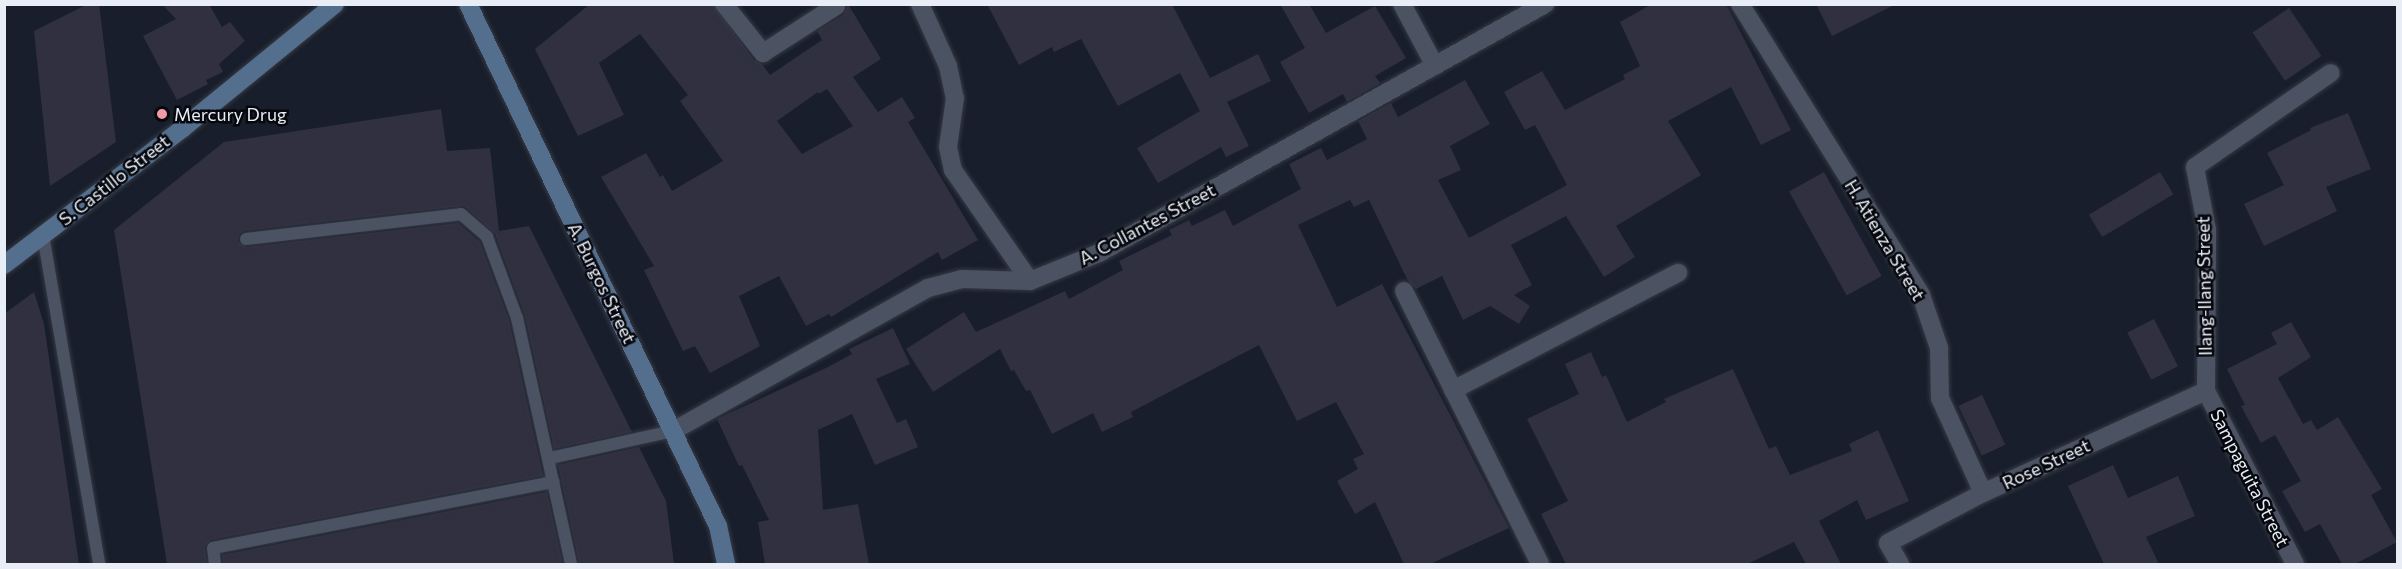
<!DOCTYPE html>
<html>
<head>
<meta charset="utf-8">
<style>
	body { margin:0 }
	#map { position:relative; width:2402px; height:569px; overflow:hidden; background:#181e2b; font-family:Commissioner,sans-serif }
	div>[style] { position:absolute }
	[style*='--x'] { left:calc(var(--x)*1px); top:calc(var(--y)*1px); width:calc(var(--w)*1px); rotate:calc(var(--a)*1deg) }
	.building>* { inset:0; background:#313040; transform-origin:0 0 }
	.roads { filter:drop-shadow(0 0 2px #363a45) drop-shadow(0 0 2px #363a45) }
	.lane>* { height:12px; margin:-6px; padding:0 6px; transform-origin:6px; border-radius:6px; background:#4b5262 }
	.street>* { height:18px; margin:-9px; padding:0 9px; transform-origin:9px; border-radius:9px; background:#4b5262 }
	.secondary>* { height:18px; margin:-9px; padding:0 9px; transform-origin:9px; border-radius:9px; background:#546f8e }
	.dots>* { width:16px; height:16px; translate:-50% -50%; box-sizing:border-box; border:3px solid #06080e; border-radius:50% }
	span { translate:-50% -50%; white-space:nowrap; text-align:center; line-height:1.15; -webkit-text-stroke:5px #06080e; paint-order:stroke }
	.poi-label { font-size:18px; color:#e8edf6 }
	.left { translate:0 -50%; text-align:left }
	.street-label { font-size:18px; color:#e8edf6 }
	.frame { position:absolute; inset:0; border:6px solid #e8edf6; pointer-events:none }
</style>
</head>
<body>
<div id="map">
	<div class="building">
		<div style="clip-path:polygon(88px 4px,99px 4px,116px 142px,50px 186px,34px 31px)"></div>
		<div style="clip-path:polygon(162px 4px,209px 4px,222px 27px,230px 22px,245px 41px,219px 64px,223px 72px,206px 80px,208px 84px,177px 100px,143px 36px,176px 19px)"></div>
		<div style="clip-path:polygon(evenodd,590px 4px,713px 4px,754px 60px,762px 64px,770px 75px,822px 40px,817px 31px,843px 15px,848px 4px,881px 59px,853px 77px,878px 112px,902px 97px,915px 118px,908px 122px,978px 240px,942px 260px,938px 252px,831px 317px,829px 314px,806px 326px,779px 276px,739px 296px,760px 346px,710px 373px,695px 346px,683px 351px,644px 270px,654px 266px,601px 177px,646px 153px,660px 177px,663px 175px,672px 191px,723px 161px,680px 101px,688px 95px,640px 34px,599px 63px,624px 115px,578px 136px,535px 49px,590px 4px,827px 89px,853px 126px,802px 154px,777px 121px,818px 92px,819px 94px,827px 89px)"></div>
		<div style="clip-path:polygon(987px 4px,1172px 4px,1210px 78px,1258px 54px,1271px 81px,1227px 102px,1249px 146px,1226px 157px,1221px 147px,1158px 183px,1137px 148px,1200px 111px,1180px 73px,1118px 106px,1081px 39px,1054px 52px,1052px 47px,1019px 65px)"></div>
		<div style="clip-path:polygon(1280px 4px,1309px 4px,1326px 33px,1375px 6px,1406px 58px,1375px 76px,1380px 83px,1347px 102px,1343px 94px,1309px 113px,1280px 62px,1305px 48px)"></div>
		<div style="clip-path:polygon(1652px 4px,1726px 4px,1791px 130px,1761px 145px,1731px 87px,1668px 121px,1701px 175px,1616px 226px,1635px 257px,1604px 277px,1566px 216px,1511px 245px,1532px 285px,1514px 295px,1530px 306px,1519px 324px,1490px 306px,1463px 320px,1442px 276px,1416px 289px,1408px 281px,1369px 200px,1354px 207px,1350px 200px,1298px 225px,1337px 307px,1382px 284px,1509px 528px,1430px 564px,1404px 564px,1375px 502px,1355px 514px,1337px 481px,1358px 469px,1353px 459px,1364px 454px,1336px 402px,1297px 421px,1259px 345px,1131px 412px,1133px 417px,1102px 432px,1093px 413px,1052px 434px,1030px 390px,1026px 391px,1014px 370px,1011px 371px,1000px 349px,933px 392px,906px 349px,964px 312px,976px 332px,1065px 291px,1069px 299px,1123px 270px,1119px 261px,1172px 235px,1169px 230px,1189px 220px,1192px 226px,1225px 210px,1233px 226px,1301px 189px,1289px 164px,1321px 148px,1327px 160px,1367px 139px,1358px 121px,1391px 103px,1398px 117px,1465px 80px,1490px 124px,1450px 146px,1461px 170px,1438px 180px,1469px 238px,1567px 185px,1535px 125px,1525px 130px,1504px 92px,1542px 71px,1565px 110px,1625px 79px,1623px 75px,1640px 66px,1620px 22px)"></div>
		<div style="clip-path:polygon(1816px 4px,1896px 4px,1832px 36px)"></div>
		<div style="left:2289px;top:8px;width:58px;height:44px;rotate:56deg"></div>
		<div style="clip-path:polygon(441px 109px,447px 151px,490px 148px,499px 231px,529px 226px,632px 432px,554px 449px,525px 316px,495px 234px,464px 206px,244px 231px,239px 235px,238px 241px,247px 247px,458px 223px,480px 242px,509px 320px,543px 476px,211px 540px,205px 546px,207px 564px,167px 564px,114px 230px,224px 142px)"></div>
		<div style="clip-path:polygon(2348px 113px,2371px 169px,2326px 187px,2337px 211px,2264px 246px,2244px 204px,2284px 185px,2267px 153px,2311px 130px,2310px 128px)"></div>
		<div style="left:1824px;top:172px;width:119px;height:40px;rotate:61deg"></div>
		<div style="left:2160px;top:172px;width:26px;height:83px;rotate:59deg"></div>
		<div style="clip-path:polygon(34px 292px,44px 324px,79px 564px,4px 564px,4px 314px)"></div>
		<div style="left:2154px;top:319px;width:53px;height:30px;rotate:63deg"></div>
		<div style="clip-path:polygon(2291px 322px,2311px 357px,2278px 378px,2303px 424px,2311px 420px,2317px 430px,2338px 417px,2382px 489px,2371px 495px,2397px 542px,2355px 564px,2342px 564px,2320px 524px,2305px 532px,2282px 491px,2301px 481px,2275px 435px,2261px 443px,2241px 406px,2245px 405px,2227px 369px,2277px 344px,2271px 333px)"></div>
		<div style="clip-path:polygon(893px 328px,910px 364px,876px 379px,897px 423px,906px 419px,918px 447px,875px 465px,852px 414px,818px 430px,823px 510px,858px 504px,869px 564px,765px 564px,758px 522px,769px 520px,742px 465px,739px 466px,717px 419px,828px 367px,852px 354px,849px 349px)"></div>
		<div style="clip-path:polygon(1591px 352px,1602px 377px,1606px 375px,1627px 422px,1666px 402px,1664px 399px,1733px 369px,1769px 449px,1776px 446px,1790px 475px,1852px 451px,1849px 444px,1878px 430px,1909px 501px,1866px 520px,1857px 500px,1819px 521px,1841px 564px,1806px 564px,1794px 542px,1747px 564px,1566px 564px,1541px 514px,1568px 501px,1527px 419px,1579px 394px,1565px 364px)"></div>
		<div style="left:1982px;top:395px;width:55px;height:26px;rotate:65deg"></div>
		<div style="clip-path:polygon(639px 447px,666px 501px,674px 564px,579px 564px,558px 465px)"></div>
		<div style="clip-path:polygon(2113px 465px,2128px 498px,2178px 476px,2195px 516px,2146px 537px,2159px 564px,2104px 564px,2068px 486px)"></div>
		<div style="clip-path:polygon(547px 492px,563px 564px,223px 564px,222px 555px)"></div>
	</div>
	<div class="roads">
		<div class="lane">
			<div style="--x:43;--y:235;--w:334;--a:80.3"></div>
			<div style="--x:246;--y:239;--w:216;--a:-6.6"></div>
			<div style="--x:461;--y:214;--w:35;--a:41"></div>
			<div style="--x:487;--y:237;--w:86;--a:69.7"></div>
			<div style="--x:517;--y:318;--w:252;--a:77.6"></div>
			<div style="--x:550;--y:458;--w:126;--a:-12.4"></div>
			<div style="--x:215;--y:564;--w:16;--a:-97"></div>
			<div style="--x:213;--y:548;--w:347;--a:-11"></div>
		</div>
		<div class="street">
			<div style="--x:724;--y:4;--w:63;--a:51.5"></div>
			<div style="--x:763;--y:53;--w:87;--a:-32.8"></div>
			<div style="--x:920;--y:4;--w:68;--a:65.7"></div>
			<div style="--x:948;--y:66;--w:33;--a:78"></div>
			<div style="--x:955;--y:98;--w:49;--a:98.1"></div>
			<div style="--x:948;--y:147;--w:24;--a:78"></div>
			<div style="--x:953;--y:170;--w:135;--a:55.3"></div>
			<div style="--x:1402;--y:4;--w:70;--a:62"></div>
			<div style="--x:1740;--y:4;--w:343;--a:58.1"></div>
			<div style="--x:1921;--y:295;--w:56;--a:71.2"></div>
			<div style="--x:1939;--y:348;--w:50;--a:88.9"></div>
			<div style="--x:1940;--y:398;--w:104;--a:65.6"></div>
			<div style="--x:1404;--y:291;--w:305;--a:63.5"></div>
			<div style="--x:1453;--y:390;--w:254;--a:-27.5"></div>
			<div style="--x:673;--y:431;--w:292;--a:-29.3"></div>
			<div style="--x:928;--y:288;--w:35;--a:-15"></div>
			<div style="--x:962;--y:279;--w:68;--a:1.7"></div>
			<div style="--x:1030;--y:281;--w:74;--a:-22.1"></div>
			<div style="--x:1099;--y:253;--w:511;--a:-29.17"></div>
			<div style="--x:1900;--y:564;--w:24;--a:-120"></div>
			<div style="--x:1888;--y:543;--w:107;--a:-27.8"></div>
			<div style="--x:1983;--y:493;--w:245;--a:-24.6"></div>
			<div style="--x:2295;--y:564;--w:195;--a:-117.2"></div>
			<div style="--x:2206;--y:391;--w:161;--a:-89.6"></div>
			<div style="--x:2207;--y:230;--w:64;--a:-100.8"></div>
			<div style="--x:2195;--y:167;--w:165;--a:-34.7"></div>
		</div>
		<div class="secondary">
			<div style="--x:468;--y:4;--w:579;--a:64.41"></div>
			<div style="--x:718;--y:526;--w:39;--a:78"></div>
			<div style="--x:4;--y:265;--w:225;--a:-37.4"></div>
			<div style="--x:183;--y:128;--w:196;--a:-39.2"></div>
		</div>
	</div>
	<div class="dots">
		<div style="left:162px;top:114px;background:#f39aa9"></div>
	</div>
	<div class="poi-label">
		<span class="left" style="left:174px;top:114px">Mercury Drug</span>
	</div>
	<div class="street-label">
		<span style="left:114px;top:180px;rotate:-38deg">S. Castillo Street</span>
		<span style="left:1147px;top:224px;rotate:-28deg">A. Collantes Street</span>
		<span style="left:1885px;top:240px;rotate:59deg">H. Atienza Street</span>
		<span style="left:602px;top:283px;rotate:64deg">A. Burgos Street</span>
		<span style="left:2204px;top:286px;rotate:-91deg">Ilang-Ilang Street</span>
		<span style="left:2046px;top:464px;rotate:-25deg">Rose Street</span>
		<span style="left:2250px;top:478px;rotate:63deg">Sampaguita Street</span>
	</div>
	<div class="frame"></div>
</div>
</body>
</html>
